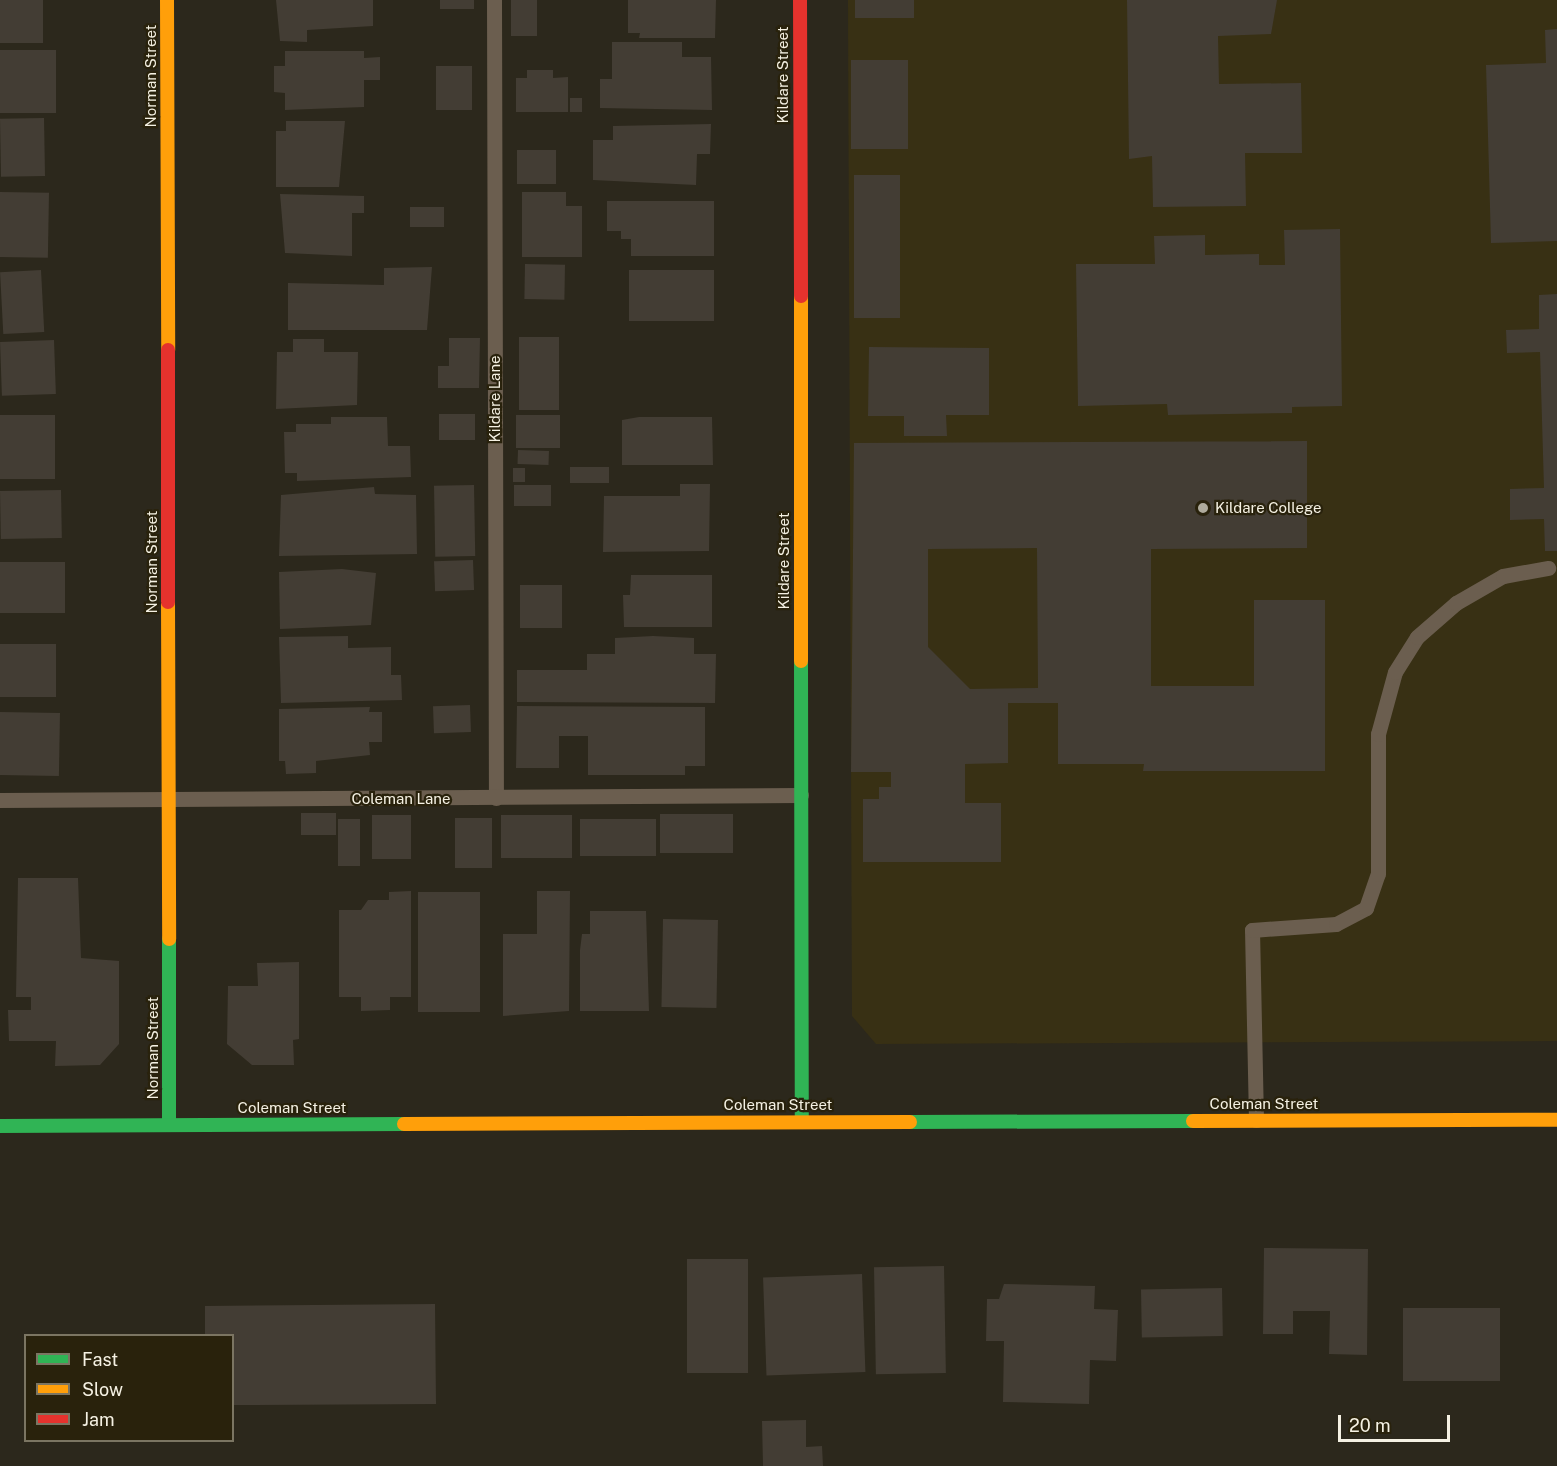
<!DOCTYPE html>
<html>
<head>
<meta charset="utf-8">
<style>
	body { margin:0 }
	#map { position:relative; width:1557px; height:1466px; overflow:hidden; background:#2c281c; font-family:"Public Sans",sans-serif }
	div>[style] { position:absolute }
	[style*='--x'] { left:calc(var(--x)*1px); top:calc(var(--y)*1px); width:calc(var(--w)*1px); rotate:calc(var(--a)*1deg) }
	.built>* { inset:0; background:#383014 }
	.building>* { inset:0; background:#433d34; transform-origin:0 0 }
	.lane>* { height:15px; margin:-7.5px; padding:0 7.5px; transform-origin:7.5px; border-radius:7.5px; background:#6b5e4f }
	.fast>* { height:14px; margin:-7px; padding:0 7px; transform-origin:7px; border-radius:7px; background:#30b455 }
	.slow>* { height:14px; margin:-7px; padding:0 7px; transform-origin:7px; border-radius:7px; background:#ff9f0a }
	.jam>* { height:14px; margin:-7px; padding:0 7px; transform-origin:7px; border-radius:7px; background:#e5322d }
	.dots>* { width:16px; height:16px; translate:-50% -50%; box-sizing:border-box; border:3px solid #29220c; border-radius:50% }
	span { translate:-50% -50%; white-space:nowrap; text-align:center; line-height:1.15; -webkit-text-stroke:4.5px #29220c; paint-order:stroke }
	.street-label { font-size:15px; color:#f5f1e3 }
	.poi-label { font-size:15px; color:#f5f1e3 }
	.left { translate:0 -50%; text-align:left }
	.legend { position:absolute; left:24px; top:1334px; width:210px; height:108px; box-sizing:border-box; background:#29220c; border:2px solid #7b7562; margin:0; padding:8px 10px; list-style:none; font-size:18px; color:#f5f1e3 }
	.legend li { display:flex; align-items:center; gap:12px; height:30px }
	.legend b { width:30px; border:2px solid #7b7562 }
	.scale { position:absolute; left:1338px; top:1415px; width:112px; height:27px; box-sizing:border-box; border:3px solid #f5f1e3; border-top:0; padding-left:8px; font-size:18px; line-height:21px; white-space:nowrap; color:#f5f1e3; -webkit-text-stroke:4px #29220c; paint-order:stroke }
</style>
</head>
<body>
<div id="map">
	<div class="built">
		<div style="clip-path:polygon(848px 0,1557px 0,1557px 1041px,876px 1044px,852px 1016px)"></div>
	</div>
	<div class="building">
		<div style="left:0;top:0;width:43px;height:43px"></div>
		<div style="clip-path:polygon(276px 0,373px 0,373px 26px,307px 30px,307px 42px,280px 41px)"></div>
		<div style="left:440px;top:0;width:34px;height:9px"></div>
		<div style="left:511px;top:0;width:26px;height:36px"></div>
		<div style="clip-path:polygon(628px 0,716px 0,715px 38px,639px 38px,640px 33px,628px 33px)"></div>
		<div style="left:855px;top:0;width:59px;height:18px"></div>
		<div style="clip-path:polygon(1127px 0,1277px 0,1271px 34px,1218px 36px,1219px 84px,1301px 83px,1302px 153px,1245px 153px,1246px 206px,1153px 207px,1152px 156px,1129px 159px)"></div>
		<div style="clip-path:polygon(1557px 29px,1557px 241px,1491px 243px,1486px 65px,1546px 63px,1545px 30px)"></div>
		<div style="clip-path:polygon(612px 42px,682px 42px,682px 57px,711px 57px,712px 110px,600px 108px,600px 79px,612px 79px)"></div>
		<div style="left:0;top:50px;width:56px;height:63px"></div>
		<div style="clip-path:polygon(285px 51px,364px 51px,364px 58px,380px 57px,380px 80px,364px 80px,364px 107px,285px 110px,285px 93px,274px 92px,274px 66px,285px 66px)"></div>
		<div style="left:851px;top:60px;width:57px;height:89px"></div>
		<div style="left:436px;top:66px;width:36px;height:44px"></div>
		<div style="clip-path:polygon(527px 70px,553px 70px,553px 78px,568px 77px,568px 112px,516px 112px,516px 78px,527px 78px)"></div>
		<div style="left:570px;top:98px;width:12px;height:14px"></div>
		<div style="left:44px;top:118px;width:58px;height:44px;rotate:89deg"></div>
		<div style="clip-path:polygon(286px 121px,345px 121px,339px 187px,276px 187px,276px 131px,286px 131px)"></div>
		<div style="clip-path:polygon(711px 124px,710px 154px,697px 154px,696px 185px,593px 180px,593px 140px,613px 140px,613px 126px)"></div>
		<div style="left:517px;top:150px;width:39px;height:34px"></div>
		<div style="left:900px;top:175px;width:143px;height:46px;rotate:90deg"></div>
		<div style="left:0;top:192px;width:49px;height:65px;rotate:1deg"></div>
		<div style="clip-path:polygon(522px 192px,566px 192px,566px 206px,582px 206px,582px 257px,522px 257px)"></div>
		<div style="clip-path:polygon(280px 194px,364px 196px,364px 213px,352px 213px,352px 256px,285px 253px)"></div>
		<div style="clip-path:polygon(607px 201px,714px 201px,714px 256px,631px 256px,631px 239px,621px 239px,621px 231px,607px 231px)"></div>
		<div style="left:410px;top:207px;width:34px;height:20px"></div>
		<div style="clip-path:polygon(1340px 229px,1342px 406px,1292px 407px,1292px 413px,1168px 415px,1167px 404px,1078px 406px,1076px 264px,1155px 264px,1154px 236px,1205px 235px,1205px 255px,1259px 254px,1259px 265px,1285px 265px,1284px 230px)"></div>
		<div style="left:525px;top:264px;width:40px;height:35px;rotate:1deg"></div>
		<div style="clip-path:polygon(432px 267px,427px 330px,288px 330px,288px 283px,384px 285px,384px 268px)"></div>
		<div style="left:41px;top:270px;width:62px;height:41px;rotate:87deg"></div>
		<div style="left:714px;top:270px;width:51px;height:85px;rotate:90deg"></div>
		<div style="clip-path:polygon(1557px 294px,1557px 551px,1545px 551px,1544px 519px,1510px 520px,1510px 489px,1544px 488px,1540px 352px,1507px 353px,1506px 330px,1539px 329px,1539px 295px)"></div>
		<div style="left:559px;top:337px;width:73px;height:40px;rotate:90deg"></div>
		<div style="clip-path:polygon(449px 338px,480px 338px,479px 388px,438px 388px,438px 366px,449px 366px)"></div>
		<div style="clip-path:polygon(293px 339px,324px 339px,324px 352px,358px 352px,357px 405px,276px 409px,277px 352px,293px 352px)"></div>
		<div style="left:54px;top:340px;width:54px;height:54px;rotate:88deg"></div>
		<div style="clip-path:polygon(869px 347px,989px 348px,989px 415px,946px 415px,947px 436px,904px 436px,904px 416px,868px 416px)"></div>
		<div style="left:439px;top:414px;width:36px;height:26px"></div>
		<div style="left:0;top:415px;width:55px;height:64px"></div>
		<div style="left:516px;top:415px;width:44px;height:33px"></div>
		<div style="clip-path:polygon(331px 417px,387px 417px,388px 446px,410px 446px,411px 477px,297px 481px,297px 473px,285px 473px,284px 432px,296px 432px,296px 424px,331px 424px)"></div>
		<div style="clip-path:polygon(639px 417px,712px 417px,713px 465px,622px 465px,622px 420px)"></div>
		<div style="clip-path:polygon(evenodd,1307px 441px,1307px 548px,1151px 549px,1151px 686px,1254px 686px,1254px 600px,1325px 600px,1325px 771px,1143px 771px,1144px 764px,1058px 764px,1058px 703px,1008px 703px,1008px 763px,965px 764px,965px 803px,1001px 803px,1001px 862px,863px 862px,863px 799px,879px 799px,879px 787px,891px 787px,891px 772px,851px 772px,854px 443px,1307px 441px,1037px 548px,1038px 688px,970px 689px,928px 647px,928px 549px,1037px 548px)"></div>
		<div style="left:518px;top:450px;width:31px;height:14px;rotate:2deg"></div>
		<div style="left:570px;top:467px;width:39px;height:16px"></div>
		<div style="left:513px;top:468px;width:12px;height:14px"></div>
		<div style="clip-path:polygon(680px 484px,710px 484px,709px 551px,603px 552px,604px 496px,680px 496px)"></div>
		<div style="left:474px;top:485px;width:71px;height:40px;rotate:89deg"></div>
		<div style="left:551px;top:485px;width:21px;height:37px;rotate:90deg"></div>
		<div style="clip-path:polygon(374px 487px,375px 494px,416px 495px,417px 554px,279px 556px,281px 495px)"></div>
		<div style="left:61px;top:490px;width:48px;height:61px;rotate:89deg"></div>
		<div style="left:473px;top:560px;width:30px;height:39px;rotate:88deg"></div>
		<div style="left:0;top:562px;width:65px;height:51px"></div>
		<div style="clip-path:polygon(342px 569px,376px 573px,371px 625px,280px 629px,279px 572px)"></div>
		<div style="clip-path:polygon(631px 575px,712px 575px,712px 627px,624px 627px,623px 595px,630px 595px)"></div>
		<div style="left:520px;top:585px;width:42px;height:43px"></div>
		<div style="clip-path:polygon(348px 636px,348px 648px,391px 647px,391px 675px,401px 675px,402px 700px,281px 703px,279px 637px)"></div>
		<div style="clip-path:polygon(653px 636px,694px 638px,694px 654px,716px 654px,715px 703px,517px 702px,517px 670px,587px 670px,587px 654px,615px 654px,615px 638px)"></div>
		<div style="left:0;top:644px;width:56px;height:53px"></div>
		<div style="left:470px;top:705px;width:27px;height:37px;rotate:88deg"></div>
		<div style="clip-path:polygon(517px 706px,705px 707px,705px 766px,685px 766px,685px 775px,588px 775px,588px 736px,559px 736px,559px 768px,516px 768px)"></div>
		<div style="clip-path:polygon(370px 707px,369px 712px,382px 712px,382px 742px,369px 742px,370px 755px,316px 761px,316px 773px,286px 774px,285px 761px,279px 761px,279px 709px)"></div>
		<div style="left:0;top:712px;width:60px;height:63px;rotate:1deg"></div>
		<div style="left:301px;top:813px;width:35px;height:22px"></div>
		<div style="left:660px;top:814px;width:73px;height:39px"></div>
		<div style="left:372px;top:815px;width:39px;height:44px"></div>
		<div style="left:501px;top:815px;width:71px;height:43px"></div>
		<div style="left:455px;top:818px;width:37px;height:50px"></div>
		<div style="left:338px;top:819px;width:22px;height:47px"></div>
		<div style="left:580px;top:819px;width:76px;height:37px"></div>
		<div style="clip-path:polygon(18px 878px,78px 878px,81px 958px,119px 961px,119px 1044px,100px 1065px,55px 1066px,56px 1041px,9px 1041px,8px 1010px,31px 1010px,31px 997px,16px 997px)"></div>
		<div style="clip-path:polygon(411px 891px,411px 997px,390px 997px,390px 1010px,361px 1011px,361px 997px,339px 997px,339px 910px,361px 910px,368px 900px,389px 900px,389px 892px)"></div>
		<div style="clip-path:polygon(537px 891px,570px 891px,569px 1011px,503px 1016px,503px 934px,537px 934px)"></div>
		<div style="left:480px;top:892px;width:120px;height:62px;rotate:90deg"></div>
		<div style="clip-path:polygon(590px 911px,646px 911px,649px 1011px,580px 1011px,580px 950px,582px 934px,590px 934px)"></div>
		<div style="left:663px;top:919px;width:55px;height:88px;rotate:1deg"></div>
		<div style="clip-path:polygon(299px 962px,299px 1039px,293px 1040px,294px 1065px,252px 1065px,227px 1044px,228px 986px,258px 986px,257px 963px)"></div>
		<div style="clip-path:polygon(1264px 1248px,1368px 1249px,1367px 1355px,1329px 1354px,1330px 1311px,1293px 1311px,1293px 1334px,1263px 1334px)"></div>
		<div style="left:687px;top:1259px;width:61px;height:114px"></div>
		<div style="left:944px;top:1266px;width:107px;height:70px;rotate:89deg"></div>
		<div style="left:862px;top:1274px;width:98px;height:99px;rotate:88deg"></div>
		<div style="clip-path:polygon(1004px 1284px,1095px 1286px,1094px 1309px,1118px 1310px,1116px 1361px,1090px 1360px,1089px 1404px,1003px 1402px,1004px 1341px,986px 1341px,987px 1299px,999px 1299px)"></div>
		<div style="left:1222px;top:1288px;width:48px;height:81px;rotate:89deg"></div>
		<div style="clip-path:polygon(435px 1304px,436px 1404px,232px 1405px,232px 1336px,205px 1336px,205px 1306px)"></div>
		<div style="left:1403px;top:1308px;width:97px;height:73px"></div>
		<div style="clip-path:polygon(806px 1420px,806px 1447px,822px 1446px,823px 1466px,763px 1466px,762px 1421px)"></div>
	</div>
	<div class="lane">
		<div style="--x:494;--y:0;--w:798;--a:89.86"></div>
		<div style="--x:0;--y:800;--w:801;--a:-0.36"></div>
		<div style="--x:1256;--y:1120;--w:190;--a:-91.2"></div>
		<div style="--x:1252;--y:930;--w:84;--a:-4.1"></div>
		<div style="--x:1336;--y:924;--w:34;--a:-28"></div>
		<div style="--x:1366;--y:908;--w:36;--a:-71"></div>
		<div style="--x:1378;--y:874;--w:140;--a:-90"></div>
		<div style="--x:1378;--y:734;--w:64;--a:-74.7"></div>
		<div style="--x:1395;--y:672;--w:41;--a:-57.8"></div>
		<div style="--x:1417;--y:637;--w:52;--a:-41.1"></div>
		<div style="--x:1456;--y:603;--w:54;--a:-29.9"></div>
		<div style="--x:1503;--y:576;--w:46;--a:-10.1"></div>
	</div>
	<div class="fast">
		<div style="--x:801;--y:661;--w:461;--a:89.9"></div>
		<div style="--x:169;--y:939;--w:186;--a:90"></div>
		<div style="--x:910;--y:1122;--w:283;--a:-0.2"></div>
		<div style="--x:0;--y:1126;--w:404;--a:-0.3"></div>
	</div>
	<div class="slow">
		<div style="--x:167;--y:0;--w:350;--a:89.8"></div>
		<div style="--x:801;--y:296;--w:365;--a:90"></div>
		<div style="--x:168;--y:602;--w:337;--a:89.8"></div>
		<div style="--x:1193;--y:1121;--w:364;--a:-0.2"></div>
		<div style="--x:404;--y:1124;--w:506;--a:-0.23"></div>
	</div>
	<div class="jam">
		<div style="--x:800;--y:0;--w:296;--a:89.8"></div>
		<div style="--x:168;--y:350;--w:252;--a:90"></div>
	</div>
	<div class="dots">
		<div style="left:1203px;top:508px;background:#afab9d"></div>
	</div>
	<div class="street-label">
		<span style="left:783px;top:75px;rotate:-90deg">Kildare Street</span>
		<span style="left:151px;top:76px;rotate:-90deg">Norman Street</span>
		<span style="left:495px;top:399px;rotate:-90deg">Kildare Lane</span>
		<span style="left:784px;top:561px;rotate:-90deg">Kildare Street</span>
		<span style="left:152px;top:562px;rotate:-90deg">Norman Street</span>
		<span style="left:401px;top:799px">Coleman Lane</span>
		<span style="left:153px;top:1048px;rotate:-90deg">Norman Street</span>
		<span style="left:1264px;top:1104px">Coleman Street</span>
		<span style="left:778px;top:1105px">Coleman Street</span>
		<span style="left:292px;top:1108px">Coleman Street</span>
	</div>
	<div class="poi-label">
		<span class="left" style="left:1215px;top:508px">Kildare College</span>
	</div>
	<ul class="legend">
	<li><b style="height:8px;background:#30b455"></b>Fast</li>
	<li><b style="height:8px;background:#ff9f0a"></b>Slow</li>
	<li><b style="height:8px;background:#e5322d"></b>Jam</li>
	</ul>
	<div class="scale">20 m</div>
</div>
</body>
</html>
